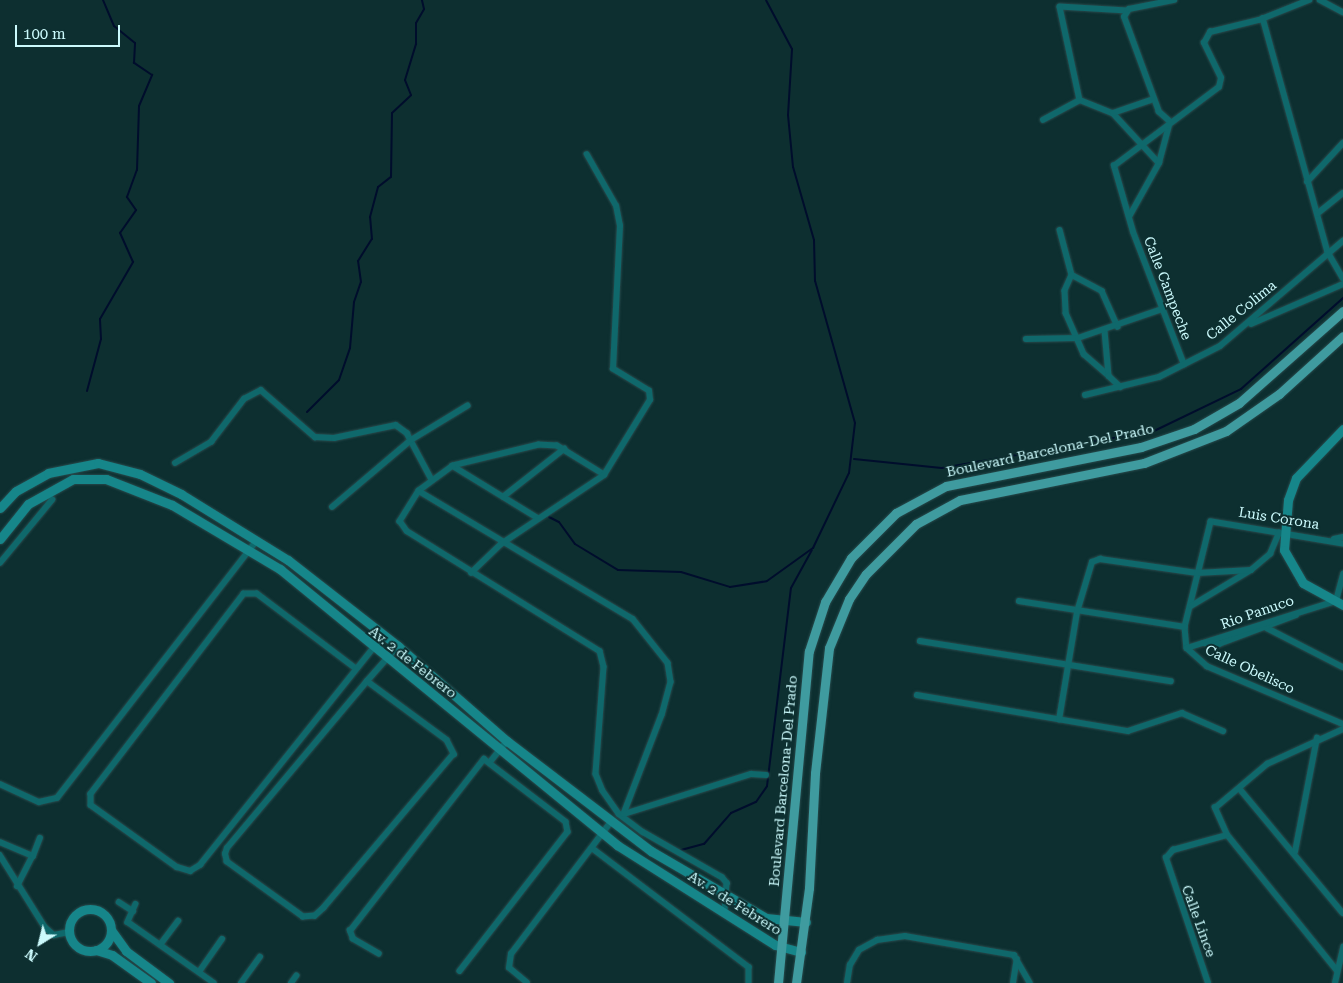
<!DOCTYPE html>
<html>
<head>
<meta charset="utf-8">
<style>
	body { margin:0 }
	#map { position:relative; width:1343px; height:983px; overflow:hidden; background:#0d2f30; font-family:"Roboto Serif",serif }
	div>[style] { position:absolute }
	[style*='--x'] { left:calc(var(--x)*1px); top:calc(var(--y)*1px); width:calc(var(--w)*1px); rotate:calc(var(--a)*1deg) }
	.stream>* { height:2px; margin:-1px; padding:0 1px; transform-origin:1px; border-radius:1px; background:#000d2c }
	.roads { filter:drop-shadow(0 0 1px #284b4d) drop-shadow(0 0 1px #284b4d) }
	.street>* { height:5.5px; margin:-2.75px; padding:0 2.75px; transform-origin:2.75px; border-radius:2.75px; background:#0f686b }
	.secondary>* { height:9px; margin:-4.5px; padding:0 4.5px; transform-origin:4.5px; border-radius:4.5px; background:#16868a }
	.secondary>.ring { margin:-4.5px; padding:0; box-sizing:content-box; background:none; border:9px solid #16868a; border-radius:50% }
	.primary>* { height:9px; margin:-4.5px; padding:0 4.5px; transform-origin:4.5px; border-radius:4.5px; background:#3f9b9f }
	span { translate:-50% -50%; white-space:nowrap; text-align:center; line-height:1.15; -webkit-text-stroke:4px #0d2f30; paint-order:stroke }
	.street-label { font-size:14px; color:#cbfafc }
	.north { position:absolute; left:15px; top:918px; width:50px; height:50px; -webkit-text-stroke:4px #0d2f30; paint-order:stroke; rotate:216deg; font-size:14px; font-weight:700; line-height:20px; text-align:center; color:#cbfafc }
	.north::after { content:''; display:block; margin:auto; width:18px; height:22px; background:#cbfafc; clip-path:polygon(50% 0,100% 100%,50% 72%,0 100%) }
	.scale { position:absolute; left:15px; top:25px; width:105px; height:22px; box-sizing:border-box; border:2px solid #cbfafc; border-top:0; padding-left:6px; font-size:15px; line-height:18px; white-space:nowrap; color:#cbfafc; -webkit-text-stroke:4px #0d2f30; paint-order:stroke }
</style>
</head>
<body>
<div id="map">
	<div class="stream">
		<div style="--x:87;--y:391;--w:54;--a:-74.9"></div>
		<div style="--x:101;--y:339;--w:20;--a:-93"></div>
		<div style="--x:100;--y:319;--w:66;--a:-59.9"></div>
		<div style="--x:133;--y:262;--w:32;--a:-114"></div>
		<div style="--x:120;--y:233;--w:28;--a:-55"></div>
		<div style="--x:136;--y:210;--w:16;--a:-125"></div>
		<div style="--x:127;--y:197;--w:29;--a:-70"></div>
		<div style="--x:137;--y:170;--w:64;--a:-88.2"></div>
		<div style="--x:139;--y:106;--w:34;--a:-67"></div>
		<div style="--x:152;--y:75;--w:22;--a:-146"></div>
		<div style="--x:134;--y:63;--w:20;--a:-87"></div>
		<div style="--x:135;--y:43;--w:27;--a:-141"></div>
		<div style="--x:114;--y:26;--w:28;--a:-113"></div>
		<div style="--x:307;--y:412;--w:45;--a:-45"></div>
		<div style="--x:339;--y:380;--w:34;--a:-71"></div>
		<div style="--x:350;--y:348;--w:46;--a:-85"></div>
		<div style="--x:354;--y:302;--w:21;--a:-71"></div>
		<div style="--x:361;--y:282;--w:21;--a:-98"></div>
		<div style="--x:358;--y:261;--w:26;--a:-58"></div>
		<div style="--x:372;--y:239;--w:22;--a:-95"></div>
		<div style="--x:370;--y:217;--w:31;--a:-75"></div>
		<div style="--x:378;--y:187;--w:16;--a:-38"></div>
		<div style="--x:391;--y:177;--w:64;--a:-89.1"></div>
		<div style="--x:392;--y:113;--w:26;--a:-43"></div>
		<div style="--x:411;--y:95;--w:16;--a:-112"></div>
		<div style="--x:405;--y:80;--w:38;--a:-73"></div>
		<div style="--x:416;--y:44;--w:21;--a:-90"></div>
		<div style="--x:416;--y:23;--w:16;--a:-60"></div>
		<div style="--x:424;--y:9;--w:9;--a:-103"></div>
		<div style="--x:854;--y:459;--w:88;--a:5.8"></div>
		<div style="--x:942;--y:468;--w:215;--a:-9.9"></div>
		<div style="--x:1154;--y:431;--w:97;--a:-25.8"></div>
		<div style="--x:1241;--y:389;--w:137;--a:-41.7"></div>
		<div style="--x:549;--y:517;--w:11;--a:27"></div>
		<div style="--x:559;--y:522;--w:27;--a:54"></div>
		<div style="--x:575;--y:544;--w:50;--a:31.2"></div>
		<div style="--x:618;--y:570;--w:63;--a:1.8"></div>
		<div style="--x:681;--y:572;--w:51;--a:17"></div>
		<div style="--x:730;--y:587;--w:37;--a:-9"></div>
		<div style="--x:767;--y:581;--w:57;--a:-35.7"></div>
		<div style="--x:813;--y:548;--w:83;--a:-64.4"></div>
		<div style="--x:849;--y:473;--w:50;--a:-83.2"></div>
		<div style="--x:855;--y:423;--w:148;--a:-105.7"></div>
		<div style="--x:815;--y:281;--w:41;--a:-91.4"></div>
		<div style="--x:814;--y:240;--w:76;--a:-106"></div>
		<div style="--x:793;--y:167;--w:52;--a:-95.5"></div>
		<div style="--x:788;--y:115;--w:66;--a:-86.5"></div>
		<div style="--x:792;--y:49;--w:55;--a:-118"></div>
		<div style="--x:681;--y:850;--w:24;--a:-15"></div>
		<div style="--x:704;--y:844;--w:41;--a:-48.9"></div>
		<div style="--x:731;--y:813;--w:27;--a:-24"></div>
		<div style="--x:756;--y:802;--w:19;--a:-55"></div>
		<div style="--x:767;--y:786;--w:199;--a:-83.1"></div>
		<div style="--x:791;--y:588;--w:43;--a:-61.1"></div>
	</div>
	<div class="roads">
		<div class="street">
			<div style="--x:1320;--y:0;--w:26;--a:28"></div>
			<div style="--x:1127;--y:11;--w:67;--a:-176.6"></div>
			<div style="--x:1060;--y:7;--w:95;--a:77.9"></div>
			<div style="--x:1080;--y:100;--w:35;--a:22"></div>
			<div style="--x:1113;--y:113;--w:68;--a:47.4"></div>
			<div style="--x:1263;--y:18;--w:243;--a:74.5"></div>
			<div style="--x:1328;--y:252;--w:30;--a:60"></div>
			<div style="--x:1113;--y:113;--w:43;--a:-18.9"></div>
			<div style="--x:1043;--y:120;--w:42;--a:-28.4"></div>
			<div style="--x:1170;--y:122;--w:15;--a:-138"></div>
			<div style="--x:1159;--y:112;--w:101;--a:-110.2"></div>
			<div style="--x:1124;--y:17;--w:9;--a:-58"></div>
			<div style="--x:1129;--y:9;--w:46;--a:-11.3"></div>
			<div style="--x:1307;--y:182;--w:53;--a:-47.3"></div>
			<div style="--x:1317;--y:214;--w:33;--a:-39"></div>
			<div style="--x:1129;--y:217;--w:62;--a:-60.9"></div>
			<div style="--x:1159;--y:163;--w:42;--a:-75"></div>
			<div style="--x:1060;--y:230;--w:47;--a:75.1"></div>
			<div style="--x:1072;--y:275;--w:34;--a:28"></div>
			<div style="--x:1102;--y:291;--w:39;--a:66"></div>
			<div style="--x:1072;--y:275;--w:17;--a:114"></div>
			<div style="--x:1065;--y:291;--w:22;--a:87"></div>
			<div style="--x:1066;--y:313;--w:45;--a:66.3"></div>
			<div style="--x:1084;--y:354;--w:33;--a:41"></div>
			<div style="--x:1251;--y:324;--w:100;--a:-23.5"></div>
			<div style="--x:1105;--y:331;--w:45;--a:84.9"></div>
			<div style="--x:1109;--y:376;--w:16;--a:43"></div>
			<div style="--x:1026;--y:339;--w:52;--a:-1.1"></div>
			<div style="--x:1078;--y:338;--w:89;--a:-19"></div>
			<div style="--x:1184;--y:365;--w:142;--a:-111"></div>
			<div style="--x:1133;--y:232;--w:69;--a:-106.1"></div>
			<div style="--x:1114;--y:166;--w:131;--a:-37"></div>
			<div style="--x:1219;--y:87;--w:9;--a:-77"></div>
			<div style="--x:1221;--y:78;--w:39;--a:-116"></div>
			<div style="--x:1204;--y:43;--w:13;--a:-61"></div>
			<div style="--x:1210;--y:32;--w:50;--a:-13.8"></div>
			<div style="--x:1259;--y:20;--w:54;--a:-21.8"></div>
			<div style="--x:1085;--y:395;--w:76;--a:-13.7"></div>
			<div style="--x:1159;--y:377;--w:68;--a:-26.9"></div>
			<div style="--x:1220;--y:346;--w:162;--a:-40.5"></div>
			<div style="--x:175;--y:463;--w:42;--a:-30.3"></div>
			<div style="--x:211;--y:442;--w:54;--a:-52.5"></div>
			<div style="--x:244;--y:399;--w:19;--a:-28"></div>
			<div style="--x:261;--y:390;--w:72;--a:41"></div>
			<div style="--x:315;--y:437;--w:19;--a:3"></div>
			<div style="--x:334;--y:438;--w:63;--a:-11.8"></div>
			<div style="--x:396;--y:425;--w:14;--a:36"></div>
			<div style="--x:407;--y:433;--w:51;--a:61.9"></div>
			<div style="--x:453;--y:466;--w:100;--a:31.5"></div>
			<div style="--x:604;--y:475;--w:55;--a:-148.3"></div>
			<div style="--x:557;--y:446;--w:18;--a:-177"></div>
			<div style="--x:539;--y:445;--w:89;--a:166.3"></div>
			<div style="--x:453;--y:466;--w:42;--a:143.7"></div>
			<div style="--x:419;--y:491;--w:36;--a:122"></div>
			<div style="--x:400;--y:521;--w:12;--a:55"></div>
			<div style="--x:407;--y:531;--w:227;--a:31.9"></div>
			<div style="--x:600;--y:651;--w:16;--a:76"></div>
			<div style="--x:604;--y:667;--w:107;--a:94.3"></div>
			<div style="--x:596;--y:774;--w:18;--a:68"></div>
			<div style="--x:603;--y:791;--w:28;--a:55"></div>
			<div style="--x:619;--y:814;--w:30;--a:37"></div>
			<div style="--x:643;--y:832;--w:91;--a:29.7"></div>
			<div style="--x:722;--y:877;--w:8;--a:50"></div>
			<div style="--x:727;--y:883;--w:30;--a:94"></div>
			<div style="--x:419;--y:491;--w:249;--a:30.9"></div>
			<div style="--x:633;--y:619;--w:56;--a:51.5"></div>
			<div style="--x:668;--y:663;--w:19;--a:81"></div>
			<div style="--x:671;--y:682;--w:34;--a:105"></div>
			<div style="--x:662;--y:715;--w:106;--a:111"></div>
			<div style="--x:624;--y:814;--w:133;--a:-17.5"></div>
			<div style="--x:751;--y:774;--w:15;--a:4"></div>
			<div style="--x:503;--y:497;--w:78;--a:-38.2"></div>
			<div style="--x:332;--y:507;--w:104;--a:-40.3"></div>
			<div style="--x:411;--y:440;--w:66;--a:-31.3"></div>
			<div style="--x:1334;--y:539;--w:9;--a:-13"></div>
			<div style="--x:1343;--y:544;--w:134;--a:-170.5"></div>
			<div style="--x:1211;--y:522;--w:108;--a:103.9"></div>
			<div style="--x:1185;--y:627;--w:21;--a:85"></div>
			<div style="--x:1187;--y:648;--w:27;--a:42"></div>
			<div style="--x:1207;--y:666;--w:148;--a:23.1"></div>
			<div style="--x:0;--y:563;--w:82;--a:-50.5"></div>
			<div style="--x:471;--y:573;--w:42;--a:-44"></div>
			<div style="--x:501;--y:544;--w:124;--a:-33.8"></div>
			<div style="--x:604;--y:475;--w:88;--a:-58.5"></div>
			<div style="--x:650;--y:400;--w:9;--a:-96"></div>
			<div style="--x:649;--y:391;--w:42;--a:-148.6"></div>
			<div style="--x:613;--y:369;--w:143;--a:-87.2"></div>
			<div style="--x:620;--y:226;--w:20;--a:-101"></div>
			<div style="--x:616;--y:206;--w:59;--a:-119.6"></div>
			<div style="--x:1019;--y:601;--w:168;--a:8.9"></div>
			<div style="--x:1191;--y:606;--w:70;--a:-31"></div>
			<div style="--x:1251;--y:570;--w:25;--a:-40"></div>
			<div style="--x:1270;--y:554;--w:23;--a:-67"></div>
			<div style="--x:1267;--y:628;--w:85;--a:27.2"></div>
			<div style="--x:920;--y:641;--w:254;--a:9.1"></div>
			<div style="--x:1203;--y:643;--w:16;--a:4"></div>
			<div style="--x:1219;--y:644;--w:82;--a:-20.6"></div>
			<div style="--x:1187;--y:648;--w:156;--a:-17.5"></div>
			<div style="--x:1336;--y:601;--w:28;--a:-75"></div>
			<div style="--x:356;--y:669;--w:124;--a:-142.9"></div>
			<div style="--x:257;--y:594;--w:13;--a:180"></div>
			<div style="--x:244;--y:594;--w:252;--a:127.4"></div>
			<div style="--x:91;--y:794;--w:11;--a:90"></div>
			<div style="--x:91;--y:805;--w:106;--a:35.8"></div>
			<div style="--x:177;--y:867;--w:14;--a:17"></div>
			<div style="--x:190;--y:871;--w:12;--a:-31"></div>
			<div style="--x:200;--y:865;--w:293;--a:-51.4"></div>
			<div style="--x:367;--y:681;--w:99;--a:36.4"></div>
			<div style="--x:447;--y:740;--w:16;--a:63"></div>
			<div style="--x:454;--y:754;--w:202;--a:130.2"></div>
			<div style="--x:324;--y:908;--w:12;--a:138"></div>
			<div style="--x:315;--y:916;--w:12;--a:175"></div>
			<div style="--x:303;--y:917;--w:94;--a:-144.1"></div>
			<div style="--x:227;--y:862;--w:8;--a:-104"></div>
			<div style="--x:225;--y:854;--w:6;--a:-72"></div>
			<div style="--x:227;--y:848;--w:218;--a:-50"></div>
			<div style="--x:367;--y:681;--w:47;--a:-48.5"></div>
			<div style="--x:917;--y:695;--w:214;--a:9.7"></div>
			<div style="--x:1128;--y:731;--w:57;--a:-18.4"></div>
			<div style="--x:1182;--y:713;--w:45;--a:23.7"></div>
			<div style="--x:1059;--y:720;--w:109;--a:-80.5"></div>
			<div style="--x:1077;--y:612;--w:52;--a:-73.3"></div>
			<div style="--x:1092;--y:562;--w:9;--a:-21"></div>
			<div style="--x:1100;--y:559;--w:98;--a:8.2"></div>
			<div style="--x:1197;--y:573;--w:54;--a:-3.2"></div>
			<div style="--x:490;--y:762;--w:27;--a:-51"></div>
			<div style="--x:0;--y:784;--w:43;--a:24.8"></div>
			<div style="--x:39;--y:802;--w:18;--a:-13"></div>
			<div style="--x:57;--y:798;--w:325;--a:-52.2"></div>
			<div style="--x:1240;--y:789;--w:161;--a:50.3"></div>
			<div style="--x:0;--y:842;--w:36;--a:23"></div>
			<div style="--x:33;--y:856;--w:34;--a:117"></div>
			<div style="--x:592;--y:848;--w:197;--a:37.2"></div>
			<div style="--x:749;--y:967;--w:16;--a:90"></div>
			<div style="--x:1295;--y:852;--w:116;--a:-79.1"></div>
			<div style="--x:0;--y:855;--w:85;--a:58"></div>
			<div style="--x:45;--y:927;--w:12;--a:42"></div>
			<div style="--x:54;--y:935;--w:15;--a:-11"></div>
			<div style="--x:33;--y:856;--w:19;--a:-69"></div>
			<div style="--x:119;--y:902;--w:17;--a:33"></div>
			<div style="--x:136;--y:904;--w:20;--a:114"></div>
			<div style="--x:128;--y:922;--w:105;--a:35.3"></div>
			<div style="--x:160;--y:945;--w:30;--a:-53"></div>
			<div style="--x:379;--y:954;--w:30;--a:-150"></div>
			<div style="--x:353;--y:939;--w:9;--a:-111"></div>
			<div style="--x:350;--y:931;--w:218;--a:-52.1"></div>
			<div style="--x:484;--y:759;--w:103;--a:37.5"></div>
			<div style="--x:566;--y:822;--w:10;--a:79"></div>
			<div style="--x:568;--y:832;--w:176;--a:127.8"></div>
			<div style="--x:1337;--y:971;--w:175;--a:-129"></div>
			<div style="--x:1227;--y:835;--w:30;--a:-114"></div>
			<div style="--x:1215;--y:808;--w:68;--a:-40.2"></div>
			<div style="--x:1267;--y:764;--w:84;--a:-24.7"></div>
			<div style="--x:199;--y:972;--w:40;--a:-55.1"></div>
			<div style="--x:241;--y:983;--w:32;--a:-54"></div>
			<div style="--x:291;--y:983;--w:9;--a:-54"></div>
			<div style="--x:527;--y:983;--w:23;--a:-140"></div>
			<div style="--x:509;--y:968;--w:14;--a:-82"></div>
			<div style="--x:511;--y:954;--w:166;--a:-52.9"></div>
			<div style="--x:847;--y:983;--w:18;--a:-81"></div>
			<div style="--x:850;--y:965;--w:17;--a:-59"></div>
			<div style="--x:859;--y:950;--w:21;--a:-29"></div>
			<div style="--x:877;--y:940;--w:28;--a:-8"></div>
			<div style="--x:905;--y:936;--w:111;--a:9.9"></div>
			<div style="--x:1014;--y:955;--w:32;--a:60"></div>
			<div style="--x:1013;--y:983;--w:24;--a:-81"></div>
			<div style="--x:1208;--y:983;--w:132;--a:-108.6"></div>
			<div style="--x:1166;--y:858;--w:11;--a:-49"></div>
			<div style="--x:1173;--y:850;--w:56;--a:-15.5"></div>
			<div style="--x:1335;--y:983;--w:37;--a:-77"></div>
		</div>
		<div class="secondary">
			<div style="--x:1343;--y:429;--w:68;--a:133.8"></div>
			<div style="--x:1296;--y:478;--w:23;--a:110"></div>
			<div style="--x:1288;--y:500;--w:50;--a:94.6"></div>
			<div style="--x:1284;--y:550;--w:38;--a:60"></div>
			<div style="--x:1303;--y:583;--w:46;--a:28.8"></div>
			<div style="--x:0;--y:508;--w:23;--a:-47"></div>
			<div style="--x:16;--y:491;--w:37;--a:-29"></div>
			<div style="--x:48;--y:473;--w:51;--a:-11.3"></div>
			<div style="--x:98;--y:463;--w:43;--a:14.7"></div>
			<div style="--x:140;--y:474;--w:46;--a:26"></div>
			<div style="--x:181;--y:494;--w:126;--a:31.7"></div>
			<div style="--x:288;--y:560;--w:140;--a:38"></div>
			<div style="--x:398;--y:646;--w:145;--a:41.1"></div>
			<div style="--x:507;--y:741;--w:181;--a:37.4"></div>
			<div style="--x:651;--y:851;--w:133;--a:30.2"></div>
			<div style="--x:766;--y:918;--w:40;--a:5.7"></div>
			<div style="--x:0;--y:539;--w:45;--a:-51.3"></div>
			<div style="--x:28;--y:504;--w:51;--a:-29.1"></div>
			<div style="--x:73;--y:479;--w:33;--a:0"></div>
			<div style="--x:106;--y:479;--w:71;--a:21.5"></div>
			<div style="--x:172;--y:505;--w:126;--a:30.7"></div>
			<div style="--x:280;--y:569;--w:436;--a:39.3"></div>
			<div style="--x:617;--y:845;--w:187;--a:32.3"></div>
			<div style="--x:775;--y:945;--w:27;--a:15"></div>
			<div class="ring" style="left:69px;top:909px;width:33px;height:33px"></div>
			<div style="--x:111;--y:930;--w:26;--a:54"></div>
			<div style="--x:126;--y:951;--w:54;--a:36.7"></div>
			<div style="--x:96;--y:950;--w:17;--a:17"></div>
			<div style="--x:112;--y:955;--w:48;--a:35.7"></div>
		</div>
		<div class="primary">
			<div style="--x:778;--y:983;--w:333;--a:-84.7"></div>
			<div style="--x:809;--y:651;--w:52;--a:-71.9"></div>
			<div style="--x:825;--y:602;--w:51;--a:-59.4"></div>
			<div style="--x:851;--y:558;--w:64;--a:-45"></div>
			<div style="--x:896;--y:513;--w:57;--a:-28.4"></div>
			<div style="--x:946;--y:486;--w:199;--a:-11.3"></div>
			<div style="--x:1141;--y:447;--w:56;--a:-18.8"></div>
			<div style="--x:1194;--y:429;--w:52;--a:-30"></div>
			<div style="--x:1239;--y:403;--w:139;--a:-41.5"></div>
			<div style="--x:796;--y:983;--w:96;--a:-82.2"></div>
			<div style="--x:809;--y:888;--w:115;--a:-87"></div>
			<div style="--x:815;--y:773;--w:126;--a:-83.6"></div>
			<div style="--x:829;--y:648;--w:53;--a:-67.8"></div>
			<div style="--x:849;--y:599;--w:30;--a:-56"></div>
			<div style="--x:866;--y:574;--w:71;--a:-45"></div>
			<div style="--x:916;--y:524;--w:50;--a:-28.6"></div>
			<div style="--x:960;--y:500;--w:188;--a:-11.4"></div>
			<div style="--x:1144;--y:463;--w:88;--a:-21.3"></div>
			<div style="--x:1226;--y:431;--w:65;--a:-34.9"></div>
			<div style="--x:1279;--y:394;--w:86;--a:-42.2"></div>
		</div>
	</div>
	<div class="street-label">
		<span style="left:1168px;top:288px;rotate:69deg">Calle Campeche</span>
		<span style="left:1241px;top:310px;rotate:-39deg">Calle Colima</span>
		<span style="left:1050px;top:450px;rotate:-12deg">Boulevard Barcelona-Del Prado</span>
		<span style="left:1279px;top:518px;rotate:9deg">Luis Corona</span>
		<span style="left:1257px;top:612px;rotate:-19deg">Rio Panuco</span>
		<span style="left:413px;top:662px;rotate:38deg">Av. 2 de Febrero</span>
		<span style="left:1250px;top:669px;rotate:25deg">Calle Obelisco</span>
		<span style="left:783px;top:781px;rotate:-85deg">Boulevard Barcelona-Del Prado</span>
		<span style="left:735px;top:903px;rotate:32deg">Av. 2 de Febrero</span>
		<span style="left:1199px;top:921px;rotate:70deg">Calle Lince</span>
	</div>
	<div class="north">N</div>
	<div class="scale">100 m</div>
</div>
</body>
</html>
